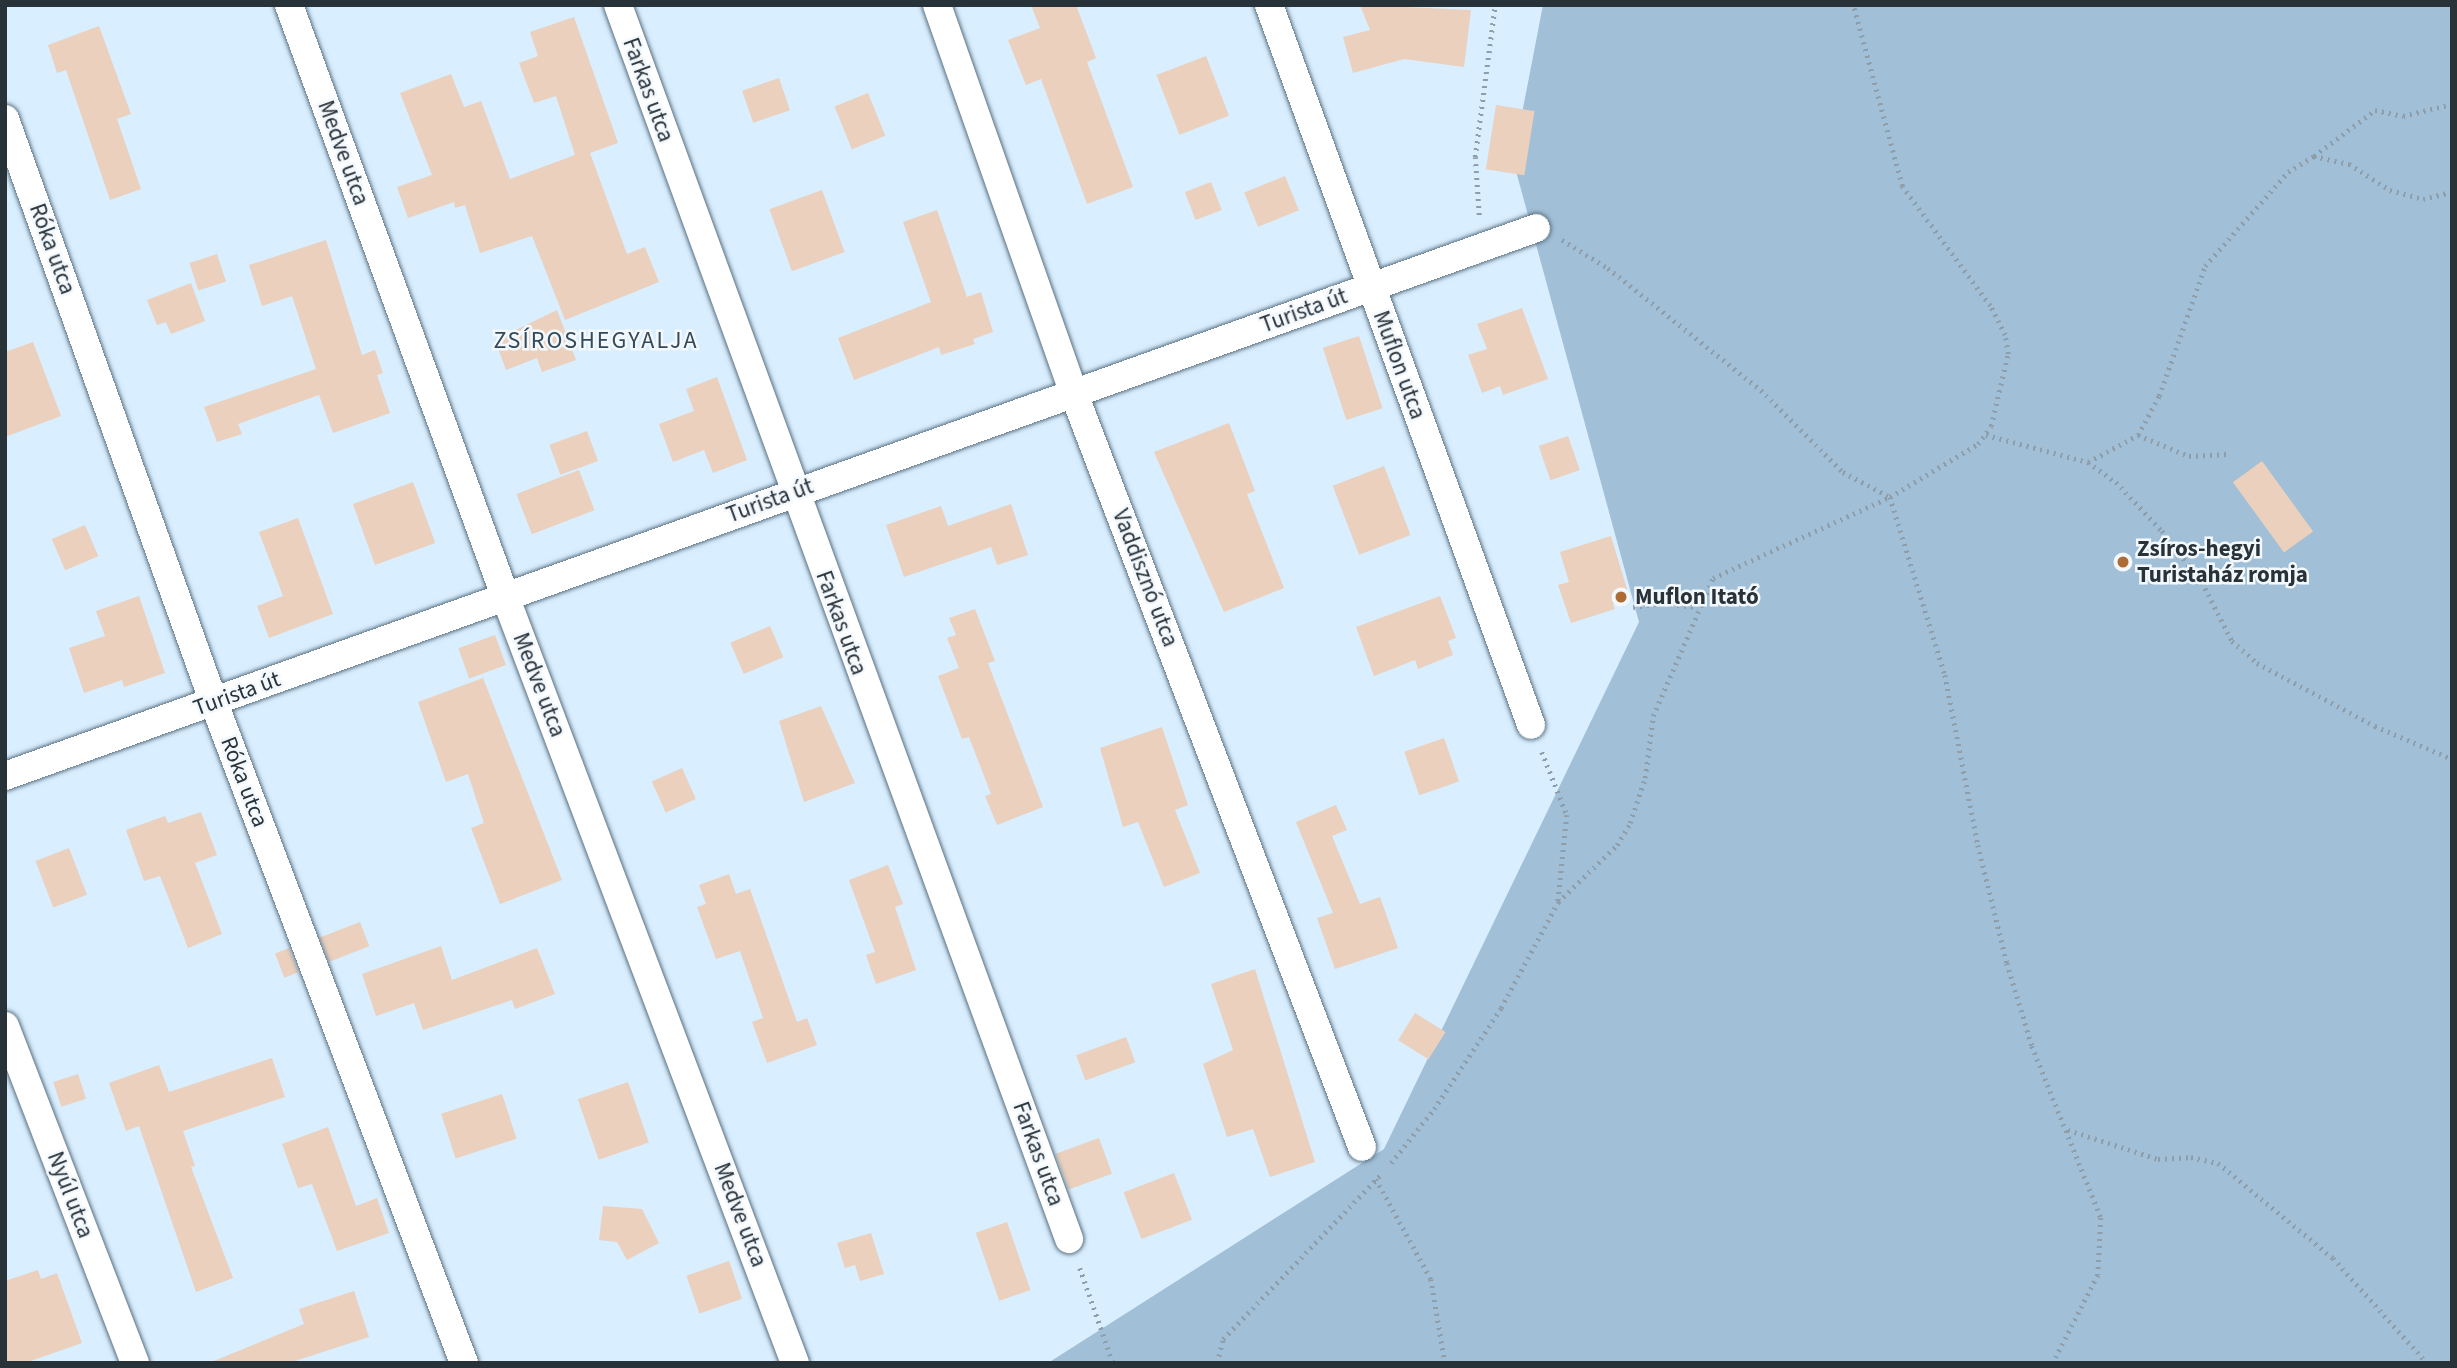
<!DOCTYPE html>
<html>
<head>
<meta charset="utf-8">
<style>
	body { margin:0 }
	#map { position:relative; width:2457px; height:1368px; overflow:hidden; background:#d9eefe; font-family:"Source Sans 3",sans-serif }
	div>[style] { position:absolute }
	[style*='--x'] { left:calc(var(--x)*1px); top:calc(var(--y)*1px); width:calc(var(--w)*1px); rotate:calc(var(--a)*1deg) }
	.green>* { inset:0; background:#a1bfd6 }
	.building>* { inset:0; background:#ead0bd; transform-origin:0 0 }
	.path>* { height:4.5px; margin-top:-2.25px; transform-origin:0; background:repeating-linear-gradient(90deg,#8d9eaa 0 2px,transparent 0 7px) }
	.roads { filter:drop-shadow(0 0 2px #597081) drop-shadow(0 0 2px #597081) }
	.street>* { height:28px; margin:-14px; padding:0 14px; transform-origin:14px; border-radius:14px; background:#fff }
	.dots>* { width:19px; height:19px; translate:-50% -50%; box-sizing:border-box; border:4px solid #f3f8fd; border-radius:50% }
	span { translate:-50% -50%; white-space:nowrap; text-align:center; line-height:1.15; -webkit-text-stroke:5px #f3f8fd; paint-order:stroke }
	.street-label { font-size:23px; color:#283239 }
	.poi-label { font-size:23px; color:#283239; font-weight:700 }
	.left { translate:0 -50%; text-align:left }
	.neighbourhood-label { font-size:24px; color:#344959; letter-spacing:2px }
	.frame { position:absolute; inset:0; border:7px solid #283239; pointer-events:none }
</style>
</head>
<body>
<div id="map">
	<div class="green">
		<div style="clip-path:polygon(1543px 5px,2452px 5px,2452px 1363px,1048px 1363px,1384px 1149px,1639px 622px,1513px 160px)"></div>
	</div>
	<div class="building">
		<div style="clip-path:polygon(1031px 5px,1076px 5px,1096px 58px,1087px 62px,1133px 187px,1087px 204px,1041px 79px,1026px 85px,1008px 40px,1040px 28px)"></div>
		<div style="clip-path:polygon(1360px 5px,1471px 10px,1464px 67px,1404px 59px,1353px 73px,1343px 37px,1370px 30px)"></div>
		<div style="clip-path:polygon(574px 17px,618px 143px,590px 153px,627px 254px,645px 247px,659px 282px,565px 320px,532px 236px,480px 253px,465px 205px,455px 208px,454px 202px,408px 218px,397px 187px,432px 175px,400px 93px,451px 74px,464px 107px,481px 101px,510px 179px,575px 155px,556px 96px,534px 103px,519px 63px,538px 56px,530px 32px)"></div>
		<div style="clip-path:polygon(99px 26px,131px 114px,117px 119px,141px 189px,110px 200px,66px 70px,57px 73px,48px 45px)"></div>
		<div style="left:1206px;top:56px;width:64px;height:53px;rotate:69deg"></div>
		<div style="left:779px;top:78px;width:34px;height:39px;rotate:71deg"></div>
		<div style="left:868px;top:93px;width:46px;height:36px;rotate:68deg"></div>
		<div style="left:1496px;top:105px;width:39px;height:65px;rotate:9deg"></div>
		<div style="left:1285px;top:176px;width:37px;height:44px;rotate:68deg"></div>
		<div style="left:1211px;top:182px;width:30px;height:28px;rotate:69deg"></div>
		<div style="left:822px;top:190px;width:66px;height:56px;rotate:70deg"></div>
		<div style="clip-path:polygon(937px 210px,967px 297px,981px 292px,993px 332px,973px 339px,975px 344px,941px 355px,939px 347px,854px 380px,838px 338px,931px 302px,903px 222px)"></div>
		<div style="clip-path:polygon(326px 240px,362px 355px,375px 350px,383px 373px,377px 375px,390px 413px,333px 433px,319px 395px,238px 424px,242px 434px,217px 442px,204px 407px,316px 369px,292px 296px,262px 306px,249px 265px)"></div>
		<div style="left:217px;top:254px;width:29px;height:29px;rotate:72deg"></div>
		<div style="clip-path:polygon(191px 283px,205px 321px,171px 334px,166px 322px,157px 325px,147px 300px)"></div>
		<div style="clip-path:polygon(1522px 308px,1548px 379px,1503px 395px,1500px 386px,1482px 393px,1468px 355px,1487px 349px,1477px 324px)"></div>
		<div style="clip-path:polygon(557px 310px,576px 360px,542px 372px,537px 358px,506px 370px,495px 340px)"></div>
		<div style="left:1359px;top:336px;width:76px;height:38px;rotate:72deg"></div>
		<div style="clip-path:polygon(33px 342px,61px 416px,5px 437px,5px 352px)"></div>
		<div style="clip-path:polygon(717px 377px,747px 460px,713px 473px,704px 450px,673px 462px,659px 424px,694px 411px,686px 389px)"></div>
		<div style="clip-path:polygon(1229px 423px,1255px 491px,1247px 494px,1284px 588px,1224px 612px,1154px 452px)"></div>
		<div style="left:587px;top:431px;width:32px;height:40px;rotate:70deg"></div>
		<div style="left:1568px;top:436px;width:36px;height:31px;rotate:71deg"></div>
		<div style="left:2262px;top:461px;width:87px;height:36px;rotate:54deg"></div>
		<div style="left:1384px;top:466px;width:74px;height:55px;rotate:69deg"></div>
		<div style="left:579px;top:470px;width:43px;height:67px;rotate:69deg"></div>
		<div style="left:413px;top:482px;width:65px;height:64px;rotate:70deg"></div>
		<div style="clip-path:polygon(1011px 504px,1028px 555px,997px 565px,991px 547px,904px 577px,886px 525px,941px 506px,948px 526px)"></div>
		<div style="clip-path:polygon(298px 518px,333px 614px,269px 638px,257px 606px,283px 596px,259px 532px)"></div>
		<div style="left:85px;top:525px;width:34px;height:36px;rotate:67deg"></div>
		<div style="clip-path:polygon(1611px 536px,1630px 599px,1613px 604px,1615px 609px,1571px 623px,1558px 585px,1569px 582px,1560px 552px)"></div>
		<div style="clip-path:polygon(139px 596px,165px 673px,124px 687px,122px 680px,84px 693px,69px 648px,105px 636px,96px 611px)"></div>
		<div style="clip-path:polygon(1440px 596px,1456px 638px,1448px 641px,1453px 655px,1418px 669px,1415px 660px,1374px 676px,1356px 627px)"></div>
		<div style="clip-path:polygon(975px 609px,995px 661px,988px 663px,1043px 807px,997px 825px,985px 796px,991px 794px,969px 737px,962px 739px,938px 676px,959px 668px,947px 638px,956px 635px,949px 618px)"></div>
		<div style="left:770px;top:626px;width:34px;height:43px;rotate:67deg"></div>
		<div style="left:495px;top:635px;width:32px;height:39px;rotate:70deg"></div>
		<div style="clip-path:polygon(483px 678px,562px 880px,500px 904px,471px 828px,484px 823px,468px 774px,446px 782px,418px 702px)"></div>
		<div style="clip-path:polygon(821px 706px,855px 783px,804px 802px,779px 721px)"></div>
		<div style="clip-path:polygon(1162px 727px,1188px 805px,1175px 810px,1200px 873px,1164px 887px,1138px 822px,1123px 827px,1100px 748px)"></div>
		<div style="left:1444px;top:738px;width:46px;height:42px;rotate:71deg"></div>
		<div style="left:682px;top:768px;width:34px;height:33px;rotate:66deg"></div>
		<div style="clip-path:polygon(1336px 805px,1347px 830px,1332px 836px,1360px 904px,1380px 897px,1398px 948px,1335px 969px,1317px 918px,1333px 913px,1296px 822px)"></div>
		<div style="clip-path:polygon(201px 812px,217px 855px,195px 863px,222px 934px,188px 948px,160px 876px,144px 881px,126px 830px,165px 816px,168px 823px)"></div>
		<div style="left:69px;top:848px;width:50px;height:36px;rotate:69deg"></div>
		<div style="clip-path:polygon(888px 865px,903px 904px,895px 907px,916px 970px,876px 984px,866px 955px,875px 952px,849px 880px)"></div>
		<div style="clip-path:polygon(729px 874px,736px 894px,750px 889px,797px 1022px,807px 1018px,817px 1045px,767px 1063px,752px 1022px,763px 1018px,740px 951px,716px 959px,697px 907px,706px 904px,699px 885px)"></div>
		<div style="left:360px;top:922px;width:26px;height:43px;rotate:69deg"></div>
		<div style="clip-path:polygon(441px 946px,452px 980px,537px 948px,555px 994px,515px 1009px,512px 1000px,423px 1030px,414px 1003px,376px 1016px,362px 974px)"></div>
		<div style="left:289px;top:948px;width:26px;height:15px;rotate:69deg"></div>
		<div style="clip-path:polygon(1255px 969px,1315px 1162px,1270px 1177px,1253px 1129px,1227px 1137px,1203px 1064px,1233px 1050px,1211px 984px)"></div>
		<div style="left:1415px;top:1013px;width:36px;height:32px;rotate:32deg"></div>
		<div style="left:1126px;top:1037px;width:27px;height:53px;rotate:70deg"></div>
		<div style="clip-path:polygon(272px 1058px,285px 1097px,183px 1131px,195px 1166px,191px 1167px,233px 1278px,196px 1292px,139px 1126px,126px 1131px,109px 1083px,159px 1065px,169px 1092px)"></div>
		<div style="left:78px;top:1074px;width:26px;height:26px;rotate:72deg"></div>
		<div style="left:628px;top:1082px;width:64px;height:53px;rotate:71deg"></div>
		<div style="left:502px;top:1094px;width:47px;height:64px;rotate:72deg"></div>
		<div style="clip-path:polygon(328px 1127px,356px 1206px,377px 1198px,389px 1233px,337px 1251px,312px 1184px,298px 1188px,282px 1144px)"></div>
		<div style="left:1099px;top:1138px;width:38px;height:46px;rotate:70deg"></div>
		<div style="left:1174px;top:1173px;width:50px;height:54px;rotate:69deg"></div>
		<div style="clip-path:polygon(603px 1206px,642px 1209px,659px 1243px,627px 1260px,617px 1242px,599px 1240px)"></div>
		<div style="left:1007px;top:1222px;width:72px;height:33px;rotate:71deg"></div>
		<div style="clip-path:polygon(871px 1233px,884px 1274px,860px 1281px,855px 1265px,845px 1268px,837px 1243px)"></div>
		<div style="left:729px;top:1261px;width:40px;height:45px;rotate:71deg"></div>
		<div style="clip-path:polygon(38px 1270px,41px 1279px,57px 1273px,82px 1343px,25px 1363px,5px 1363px,5px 1281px)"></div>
		<div style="clip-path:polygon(354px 1291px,369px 1337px,289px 1363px,209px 1363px,304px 1324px,299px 1309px)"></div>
	</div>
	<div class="path">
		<div style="--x:2314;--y:156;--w:76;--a:-37"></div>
		<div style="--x:2375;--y:110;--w:29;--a:12"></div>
		<div style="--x:2403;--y:116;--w:50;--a:-13.8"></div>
		<div style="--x:1479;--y:215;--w:58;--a:-93.9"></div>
		<div style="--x:1475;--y:157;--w:153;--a:-82.5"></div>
		<div style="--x:1562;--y:240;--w:54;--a:31.3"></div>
		<div style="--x:1608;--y:268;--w:196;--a:38.6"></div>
		<div style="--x:1761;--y:390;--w:116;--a:45"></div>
		<div style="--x:1843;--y:472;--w:53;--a:28"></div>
		<div style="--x:1890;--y:497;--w:186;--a:72.8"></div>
		<div style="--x:1945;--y:675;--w:173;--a:79"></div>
		<div style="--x:1978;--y:845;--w:122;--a:76.2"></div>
		<div style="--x:2007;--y:963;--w:87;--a:73.2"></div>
		<div style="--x:2032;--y:1046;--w:185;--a:68.1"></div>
		<div style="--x:2101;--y:1218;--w:57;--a:93"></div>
		<div style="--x:2098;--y:1275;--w:99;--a:117.1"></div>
		<div style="--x:1986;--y:435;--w:106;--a:14.8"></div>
		<div style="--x:2088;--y:462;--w:34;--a:36"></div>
		<div style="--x:2116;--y:482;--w:67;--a:46.8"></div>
		<div style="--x:2162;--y:531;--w:65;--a:51.9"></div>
		<div style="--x:2202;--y:582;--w:66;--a:63"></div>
		<div style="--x:2232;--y:641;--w:33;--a:41"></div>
		<div style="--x:2257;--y:663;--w:134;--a:28.1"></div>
		<div style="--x:2375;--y:726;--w:84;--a:23.2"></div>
		<div style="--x:2138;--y:435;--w:55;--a:22.4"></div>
		<div style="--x:2189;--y:456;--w:40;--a:-2.9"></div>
		<div style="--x:2088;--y:462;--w:57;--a:-28.4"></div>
		<div style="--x:2138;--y:435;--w:44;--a:-61.7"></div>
		<div style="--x:2159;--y:396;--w:138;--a:-70.5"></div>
		<div style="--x:2205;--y:266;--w:125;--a:-48.6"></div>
		<div style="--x:2288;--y:172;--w:31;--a:-32"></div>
		<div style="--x:2314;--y:156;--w:36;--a:13"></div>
		<div style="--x:2349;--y:164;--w:49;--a:32.4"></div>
		<div style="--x:2390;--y:190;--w:34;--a:15"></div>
		<div style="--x:2423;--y:199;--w:30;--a:-14"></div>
		<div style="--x:1633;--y:607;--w:30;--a:-8"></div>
		<div style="--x:1663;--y:603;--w:35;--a:7"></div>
		<div style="--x:1542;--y:752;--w:68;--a:68.4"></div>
		<div style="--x:1567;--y:815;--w:87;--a:95.9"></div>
		<div style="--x:2068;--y:1130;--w:95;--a:17.9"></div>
		<div style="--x:2158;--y:1159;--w:33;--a:-3"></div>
		<div style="--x:2191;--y:1157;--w:28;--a:13"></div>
		<div style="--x:2218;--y:1163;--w:149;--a:39.6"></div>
		<div style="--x:2333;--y:1258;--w:141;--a:48.2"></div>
		<div style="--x:1391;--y:1163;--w:69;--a:-51.5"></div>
		<div style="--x:1434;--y:1109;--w:121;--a:-56.4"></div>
		<div style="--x:1501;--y:1008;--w:120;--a:-61.7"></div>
		<div style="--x:1558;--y:902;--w:82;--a:-44"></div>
		<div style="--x:1617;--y:845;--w:26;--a:-59"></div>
		<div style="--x:1630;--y:823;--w:47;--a:-71.6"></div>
		<div style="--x:1645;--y:778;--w:63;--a:-82.6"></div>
		<div style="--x:1653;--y:716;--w:150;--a:-66.5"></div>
		<div style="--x:1713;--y:578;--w:195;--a:-24.6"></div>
		<div style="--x:1890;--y:497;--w:103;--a:-31.1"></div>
		<div style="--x:1978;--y:444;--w:22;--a:-54"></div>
		<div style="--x:1991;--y:426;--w:74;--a:-76.7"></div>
		<div style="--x:2008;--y:354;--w:19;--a:-99"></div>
		<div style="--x:2005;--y:335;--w:33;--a:-117"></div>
		<div style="--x:1990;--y:306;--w:149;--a:-126.3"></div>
		<div style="--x:1902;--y:186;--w:188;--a:-105.1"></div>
		<div style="--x:1376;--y:1179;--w:114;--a:61.2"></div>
		<div style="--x:1431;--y:1279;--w:85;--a:80.5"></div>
		<div style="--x:1080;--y:1268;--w:101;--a:70.8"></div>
		<div style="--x:1217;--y:1363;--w:25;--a:-76"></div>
		<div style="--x:1223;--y:1339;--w:231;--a:-46.2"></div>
	</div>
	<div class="roads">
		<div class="street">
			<div style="--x:289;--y:5;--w:629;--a:69.92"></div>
			<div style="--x:505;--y:596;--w:820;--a:69.29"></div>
			<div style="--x:618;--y:5;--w:1314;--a:69.92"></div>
			<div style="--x:937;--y:5;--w:412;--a:70.6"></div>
			<div style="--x:1074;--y:394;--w:806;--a:69.07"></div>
			<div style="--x:1269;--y:5;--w:766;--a:70"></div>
			<div style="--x:5;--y:119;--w:620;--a:70.31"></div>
			<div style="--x:214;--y:703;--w:706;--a:69.25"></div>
			<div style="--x:5;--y:776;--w:1626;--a:-19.69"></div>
			<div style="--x:5;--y:1026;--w:361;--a:68.9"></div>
		</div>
	</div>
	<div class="dots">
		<div style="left:2123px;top:562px;background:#ad6c36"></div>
		<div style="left:1621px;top:597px;background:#ad6c36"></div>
	</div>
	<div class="street-label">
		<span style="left:648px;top:90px;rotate:70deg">Farkas utca</span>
		<span style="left:343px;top:153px;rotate:70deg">Medve utca</span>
		<span style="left:52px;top:249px;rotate:70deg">Róka utca</span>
		<span style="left:1304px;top:311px;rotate:-20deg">Turista út</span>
		<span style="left:1399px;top:365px;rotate:70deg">Muflon utca</span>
		<span style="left:770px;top:501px;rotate:-20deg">Turista út</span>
		<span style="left:1145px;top:578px;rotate:69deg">Vaddisznó utca</span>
		<span style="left:841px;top:623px;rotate:70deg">Farkas utca</span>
		<span style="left:539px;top:685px;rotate:69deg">Medve utca</span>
		<span style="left:237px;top:694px;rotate:-20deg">Turista út</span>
		<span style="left:244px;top:782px;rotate:69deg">Róka utca</span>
		<span style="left:1038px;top:1154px;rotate:70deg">Farkas utca</span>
		<span style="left:70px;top:1195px;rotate:69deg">Nyúl utca</span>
		<span style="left:740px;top:1215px;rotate:69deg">Medve utca</span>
	</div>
	<div class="poi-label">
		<span class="left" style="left:2137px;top:562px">Zsíros-hegyi<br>Turistaház romja</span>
		<span class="left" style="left:1635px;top:597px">Muflon Itató</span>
	</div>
	<div class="neighbourhood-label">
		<span style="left:596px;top:341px">ZSÍROSHEGYALJA</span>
	</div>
	<div class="frame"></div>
</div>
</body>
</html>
